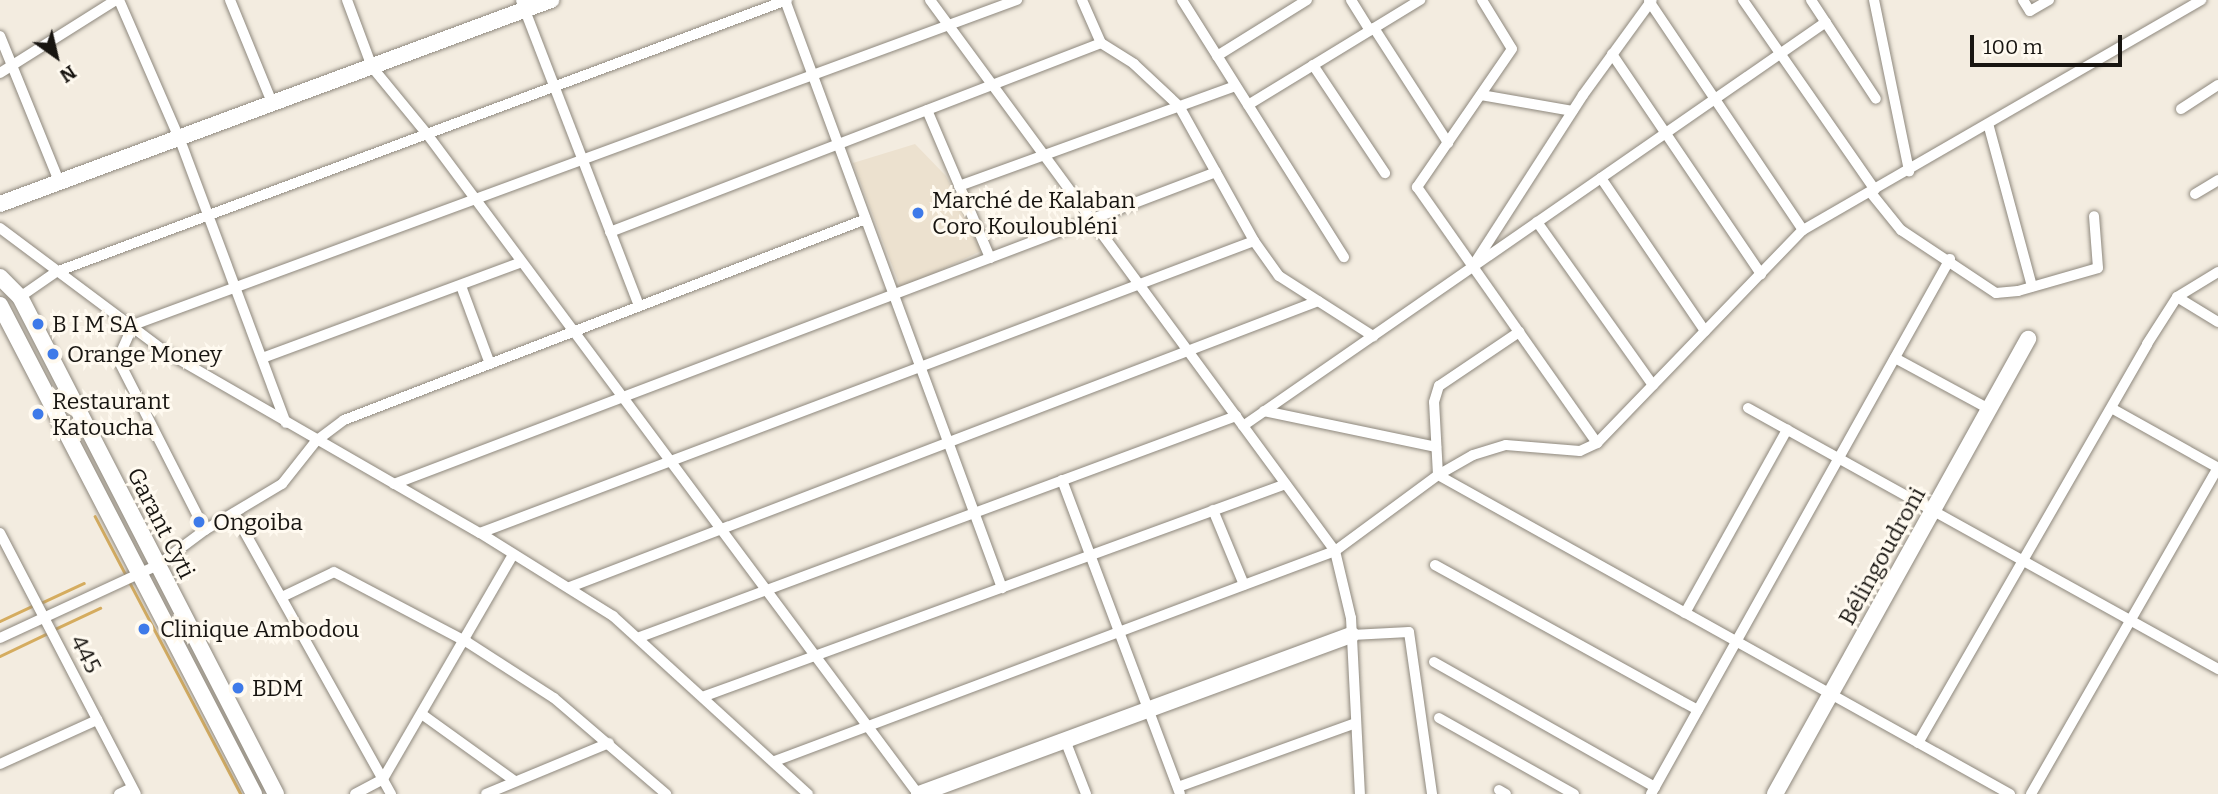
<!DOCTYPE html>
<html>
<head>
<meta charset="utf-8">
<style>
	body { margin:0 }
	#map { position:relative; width:2218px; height:794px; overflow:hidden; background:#f3ece0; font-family:Bitter,serif }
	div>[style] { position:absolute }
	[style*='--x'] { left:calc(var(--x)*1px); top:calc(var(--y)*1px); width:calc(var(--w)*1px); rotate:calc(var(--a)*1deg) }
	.built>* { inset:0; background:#ece1cf }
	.stream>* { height:2.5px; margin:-1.25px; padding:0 1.25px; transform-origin:1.25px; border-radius:1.25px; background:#d5ac5f }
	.roads { filter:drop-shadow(0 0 2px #8e887d) drop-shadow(0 0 2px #8e887d) }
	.street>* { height:10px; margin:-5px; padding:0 5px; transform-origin:5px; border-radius:5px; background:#fff }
	.secondary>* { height:16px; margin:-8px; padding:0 8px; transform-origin:8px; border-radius:8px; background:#fff }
	.dots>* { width:19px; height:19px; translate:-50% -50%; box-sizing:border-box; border:4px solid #fffaf0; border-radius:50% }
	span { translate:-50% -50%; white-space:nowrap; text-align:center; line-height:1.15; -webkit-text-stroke:6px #fffaf0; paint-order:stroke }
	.poi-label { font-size:23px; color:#181511 }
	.left { translate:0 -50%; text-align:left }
	.street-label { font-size:23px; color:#181511 }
	.north { position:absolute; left:21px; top:21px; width:70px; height:70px; -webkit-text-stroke:5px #fffaf0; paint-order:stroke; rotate:146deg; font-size:19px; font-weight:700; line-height:28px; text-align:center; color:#181511 }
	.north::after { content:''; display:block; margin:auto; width:24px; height:32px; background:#181511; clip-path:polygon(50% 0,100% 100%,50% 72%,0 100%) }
	.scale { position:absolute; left:1970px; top:35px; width:152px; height:32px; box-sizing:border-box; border:4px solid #181511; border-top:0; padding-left:9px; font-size:21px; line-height:24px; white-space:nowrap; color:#181511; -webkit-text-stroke:5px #fffaf0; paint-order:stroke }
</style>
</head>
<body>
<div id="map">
	<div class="built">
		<div style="clip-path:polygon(915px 144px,946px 176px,983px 250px,901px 289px,853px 163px)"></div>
	</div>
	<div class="stream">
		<div style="--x:95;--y:516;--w:67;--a:62.3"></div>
		<div style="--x:129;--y:581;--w:241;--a:62.3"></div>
		<div style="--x:41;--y:603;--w:47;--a:-24.9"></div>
		<div style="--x:0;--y:621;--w:38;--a:-25"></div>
		<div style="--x:53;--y:630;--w:52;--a:-25.1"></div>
		<div style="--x:0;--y:656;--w:53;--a:-25.6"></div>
	</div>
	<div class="roads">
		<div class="street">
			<div style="--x:119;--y:0;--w:153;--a:66.5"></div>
			<div style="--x:180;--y:140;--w:302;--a:69.5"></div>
			<div style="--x:230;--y:0;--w:113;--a:67.7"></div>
			<div style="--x:347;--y:0;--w:72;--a:69.5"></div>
			<div style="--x:372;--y:67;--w:87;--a:50.6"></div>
			<div style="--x:427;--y:134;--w:823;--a:53.35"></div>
			<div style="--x:521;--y:0;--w:328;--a:68.9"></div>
			<div style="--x:785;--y:0;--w:627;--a:69.74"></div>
			<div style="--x:930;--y:0;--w:684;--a:53.68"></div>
			<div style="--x:1335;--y:551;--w:69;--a:76.6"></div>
			<div style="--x:1351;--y:618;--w:176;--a:87.1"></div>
			<div style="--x:1082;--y:0;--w:47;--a:66.2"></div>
			<div style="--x:1101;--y:43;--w:39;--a:32"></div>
			<div style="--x:1134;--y:64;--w:62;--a:43"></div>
			<div style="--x:1179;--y:106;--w:154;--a:60.9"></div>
			<div style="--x:1254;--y:241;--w:43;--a:54.5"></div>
			<div style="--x:1279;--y:276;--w:112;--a:32.6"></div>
			<div style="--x:1182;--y:0;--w:304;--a:57.8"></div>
			<div style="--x:1351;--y:0;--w:36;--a:58"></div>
			<div style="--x:1482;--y:0;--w:57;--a:58.5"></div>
			<div style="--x:1512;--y:49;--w:168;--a:124.5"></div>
			<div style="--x:1417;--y:187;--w:313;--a:54.9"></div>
			<div style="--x:1743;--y:0;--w:231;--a:55.2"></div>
			<div style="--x:1811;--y:0;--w:118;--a:56.7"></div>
			<div style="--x:1874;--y:0;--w:175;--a:78.4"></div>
			<div style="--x:2023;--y:0;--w:13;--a:58"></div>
			<div style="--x:2030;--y:11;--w:22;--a:-30"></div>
			<div style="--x:1649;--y:1;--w:276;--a:56.1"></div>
			<div style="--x:1374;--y:28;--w:137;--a:57.2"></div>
			<div style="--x:0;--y:36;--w:157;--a:67.9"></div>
			<div style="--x:1612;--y:54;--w:266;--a:55.9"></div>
			<div style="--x:1217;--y:56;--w:106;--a:-31.9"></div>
			<div style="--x:1313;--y:65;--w:130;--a:56.3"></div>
			<div style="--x:0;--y:73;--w:137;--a:-32.2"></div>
			<div style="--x:1481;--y:95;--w:93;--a:9.9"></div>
			<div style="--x:1248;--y:105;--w:202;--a:-31.4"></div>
			<div style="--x:2181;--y:109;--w:44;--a:-33"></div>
			<div style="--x:927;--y:110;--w:161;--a:66.9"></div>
			<div style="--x:1989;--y:127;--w:165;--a:74.9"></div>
			<div style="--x:1601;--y:178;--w:185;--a:55.8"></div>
			<div style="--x:959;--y:186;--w:294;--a:-19.9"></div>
			<div style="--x:1871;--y:193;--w:48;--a:51"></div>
			<div style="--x:1901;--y:230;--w:114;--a:33.6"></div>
			<div style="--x:1996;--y:293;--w:22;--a:-5"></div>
			<div style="--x:2018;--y:291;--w:83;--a:-16"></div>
			<div style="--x:2098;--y:268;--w:52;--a:-94.4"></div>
			<div style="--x:2195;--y:194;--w:27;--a:-31"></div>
			<div style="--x:1537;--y:222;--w:200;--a:54.6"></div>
			<div style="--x:0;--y:228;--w:207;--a:36.8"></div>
			<div style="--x:166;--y:352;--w:362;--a:30"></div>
			<div style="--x:480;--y:533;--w:157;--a:32"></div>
			<div style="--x:613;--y:616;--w:264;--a:42.4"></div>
			<div style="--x:610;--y:232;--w:526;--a:-21.05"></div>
			<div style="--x:1476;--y:261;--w:197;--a:-57.2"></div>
			<div style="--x:1583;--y:95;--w:117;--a:-54"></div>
			<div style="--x:461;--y:286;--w:83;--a:69.6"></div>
			<div style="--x:20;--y:297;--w:44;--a:-34.8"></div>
			<div style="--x:56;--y:272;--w:780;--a:-20.41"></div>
			<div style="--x:2177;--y:297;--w:48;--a:31.4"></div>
			<div style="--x:265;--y:357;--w:271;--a:-20.3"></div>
			<div style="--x:1895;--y:358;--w:107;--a:28.5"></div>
			<div style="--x:1748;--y:408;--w:538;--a:29.04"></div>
			<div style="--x:2113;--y:409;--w:120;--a:29.3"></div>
			<div style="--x:1264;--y:411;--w:176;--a:11.8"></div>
			<div style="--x:1243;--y:426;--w:709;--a:-34.72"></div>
			<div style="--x:1438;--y:475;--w:655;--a:29.15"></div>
			<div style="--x:1438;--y:475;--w:73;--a:-93.1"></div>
			<div style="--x:1434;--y:402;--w:17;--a:-73"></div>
			<div style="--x:1439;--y:386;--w:97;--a:-34"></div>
			<div style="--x:1062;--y:480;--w:335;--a:69.4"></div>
			<div style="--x:394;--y:484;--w:879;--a:-20.78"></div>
			<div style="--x:1213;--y:510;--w:81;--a:67.5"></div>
			<div style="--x:234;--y:513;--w:322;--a:60.8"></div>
			<div style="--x:205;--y:530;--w:192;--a:-117"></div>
			<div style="--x:118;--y:359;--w:37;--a:-66"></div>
			<div style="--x:133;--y:325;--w:942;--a:-20.19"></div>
			<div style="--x:0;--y:533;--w:294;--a:62.5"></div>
			<div style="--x:480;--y:533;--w:827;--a:-20.67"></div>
			<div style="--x:1435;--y:565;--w:300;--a:28.9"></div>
			<div style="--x:570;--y:587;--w:801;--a:-20.92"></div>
			<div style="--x:284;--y:596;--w:55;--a:-25.6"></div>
			<div style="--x:334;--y:572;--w:150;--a:27.8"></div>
			<div style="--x:467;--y:642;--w:103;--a:32.8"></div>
			<div style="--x:554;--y:698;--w:148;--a:40.6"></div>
			<div style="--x:1685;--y:613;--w:210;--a:-60.9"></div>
			<div style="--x:1352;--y:635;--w:57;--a:-3"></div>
			<div style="--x:1409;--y:632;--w:164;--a:81.9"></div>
			<div style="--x:640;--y:637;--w:636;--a:-20.35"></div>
			<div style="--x:0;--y:638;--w:174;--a:-24.8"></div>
			<div style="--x:158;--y:565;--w:59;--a:-36.7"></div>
			<div style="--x:205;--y:530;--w:90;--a:-30.9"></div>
			<div style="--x:282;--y:484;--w:55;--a:-51.7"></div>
			<div style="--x:316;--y:441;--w:35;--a:-37"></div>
			<div style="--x:344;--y:420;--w:559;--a:-21.06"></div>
			<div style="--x:1434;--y:662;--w:254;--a:29.5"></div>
			<div style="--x:705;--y:696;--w:618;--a:-20.05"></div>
			<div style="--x:423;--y:715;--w:113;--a:35.7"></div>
			<div style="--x:1439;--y:718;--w:155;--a:29.4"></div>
			<div style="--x:1065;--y:740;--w:58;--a:68.7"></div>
			<div style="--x:1918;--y:743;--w:460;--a:-60.1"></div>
			<div style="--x:2147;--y:344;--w:56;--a:-57.4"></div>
			<div style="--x:2177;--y:297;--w:48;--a:-31.4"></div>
			<div style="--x:775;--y:761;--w:598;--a:-20.56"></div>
			<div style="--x:1335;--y:551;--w:128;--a:-36.4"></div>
			<div style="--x:1438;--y:475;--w:40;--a:-29.7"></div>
			<div style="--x:1473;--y:455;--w:34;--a:-17"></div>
			<div style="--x:1506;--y:445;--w:74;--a:4.6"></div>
			<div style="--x:1580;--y:451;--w:19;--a:-25"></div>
			<div style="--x:1597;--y:443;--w:296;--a:-46"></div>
			<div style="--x:1803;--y:230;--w:460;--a:-30"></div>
			<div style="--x:0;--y:764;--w:107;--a:-24.4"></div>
			<div style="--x:1178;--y:787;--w:189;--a:-19.8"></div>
			<div style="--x:1499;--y:790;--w:8;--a:30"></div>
			<div style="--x:119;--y:794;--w:14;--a:-25"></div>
			<div style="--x:355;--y:794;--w:32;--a:-28"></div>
			<div style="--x:383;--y:779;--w:259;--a:-59.9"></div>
			<div style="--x:486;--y:794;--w:133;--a:-22.5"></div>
			<div style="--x:1651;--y:794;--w:613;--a:-60.8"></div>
			<div style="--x:2031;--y:794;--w:376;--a:-60.2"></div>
		</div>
		<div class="secondary">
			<div style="--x:0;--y:204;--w:588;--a:-20.32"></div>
			<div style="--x:0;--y:277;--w:28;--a:45"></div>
			<div style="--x:20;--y:297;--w:559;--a:62.75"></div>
			<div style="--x:0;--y:305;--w:551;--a:62.55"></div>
			<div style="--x:919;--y:794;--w:461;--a:-20.2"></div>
			<div style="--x:1775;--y:794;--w:521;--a:-60.92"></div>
		</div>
	</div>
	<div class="dots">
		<div style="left:918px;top:213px;background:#3e7ae9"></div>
		<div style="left:38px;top:324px;background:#3e7ae9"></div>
		<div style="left:53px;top:354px;background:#3e7ae9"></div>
		<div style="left:38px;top:414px;background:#3e7ae9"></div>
		<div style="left:199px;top:522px;background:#3e7ae9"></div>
		<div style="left:144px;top:629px;background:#3e7ae9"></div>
		<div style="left:238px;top:688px;background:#3e7ae9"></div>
	</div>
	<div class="poi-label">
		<span class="left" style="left:932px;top:213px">Marché de Kalaban<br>Coro Kouloubléni</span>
		<span class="left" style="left:52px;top:324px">B I M SA</span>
		<span class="left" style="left:67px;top:354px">Orange Money</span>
		<span class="left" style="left:52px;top:414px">Restaurant<br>Katoucha</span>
		<span class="left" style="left:213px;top:522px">Ongoiba</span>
		<span class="left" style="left:160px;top:629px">Clinique Ambodou</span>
		<span class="left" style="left:252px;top:688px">BDM</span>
	</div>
	<div class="street-label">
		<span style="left:161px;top:523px;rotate:63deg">Garant Cyti</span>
		<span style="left:1882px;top:556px;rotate:-61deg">Bélingoudroni</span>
		<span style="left:86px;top:654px;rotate:63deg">445</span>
	</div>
	<div class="north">N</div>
	<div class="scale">100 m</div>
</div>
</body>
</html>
